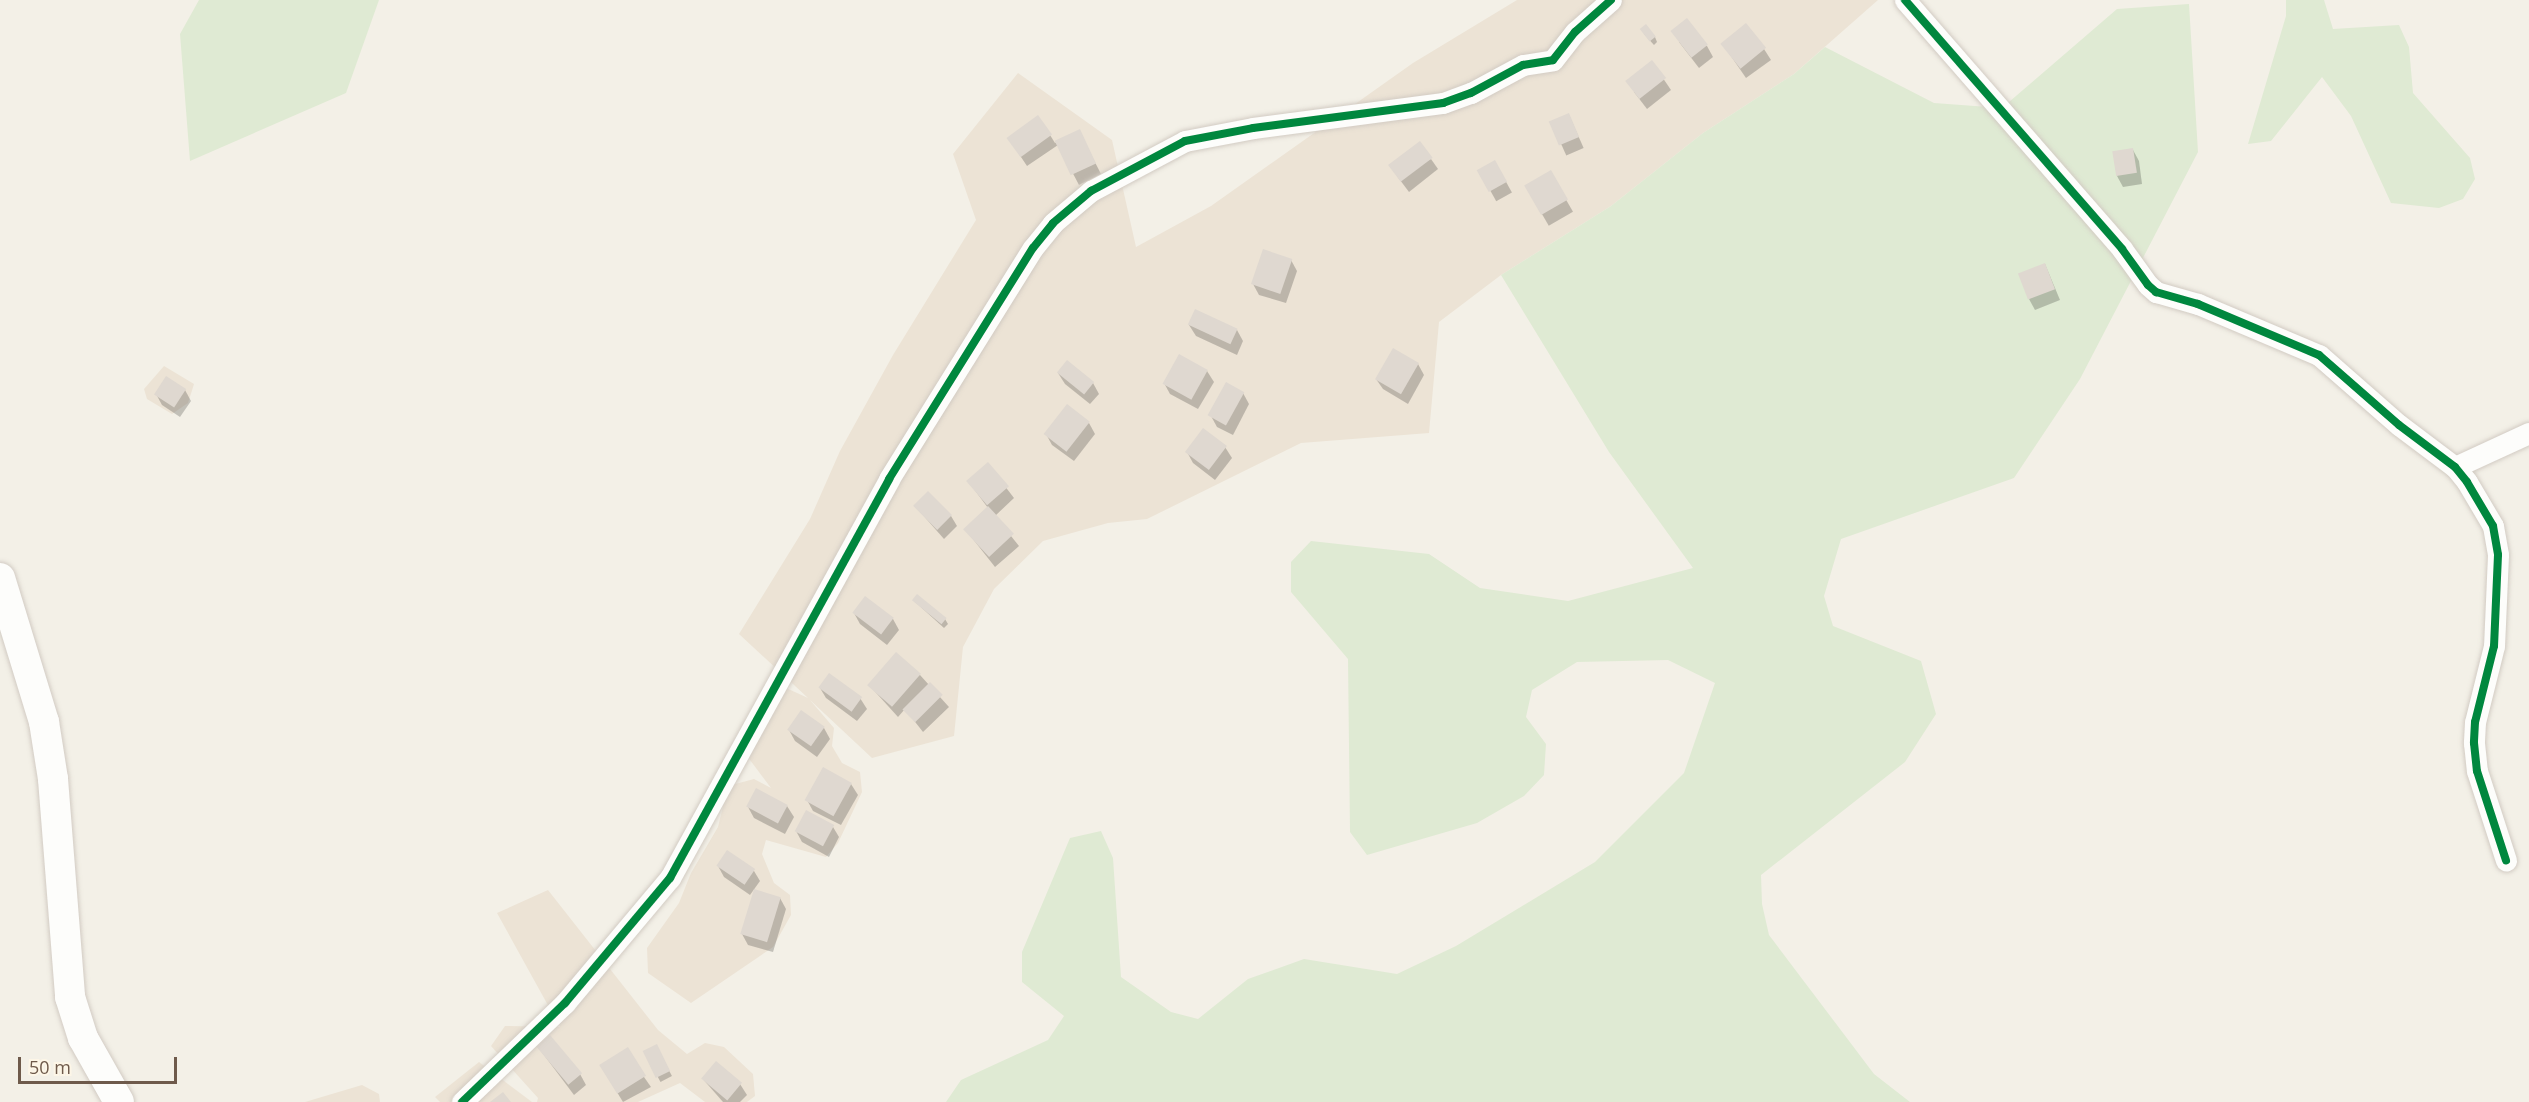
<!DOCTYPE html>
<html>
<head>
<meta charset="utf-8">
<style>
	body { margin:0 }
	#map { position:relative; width:2529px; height:1102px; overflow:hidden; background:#f3f0e7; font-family:"Open Sans",sans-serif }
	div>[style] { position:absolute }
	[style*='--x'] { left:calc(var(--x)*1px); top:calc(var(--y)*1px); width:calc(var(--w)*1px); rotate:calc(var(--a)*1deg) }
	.residential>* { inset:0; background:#ece3d5 }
	.green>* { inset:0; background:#dfead3 }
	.shadow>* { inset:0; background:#0003; transform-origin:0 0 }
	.building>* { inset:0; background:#dfd8d0; transform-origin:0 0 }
	.roads { filter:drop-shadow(0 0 2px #d2cbc3) drop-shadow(0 0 2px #d2cbc3) }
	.street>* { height:21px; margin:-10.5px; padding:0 10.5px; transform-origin:10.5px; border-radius:10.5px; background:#fdfdfb }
	.secondary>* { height:30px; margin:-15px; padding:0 15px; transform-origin:15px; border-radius:15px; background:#fdfdfb }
	.cycleway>* { height:8px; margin:-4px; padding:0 4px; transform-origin:4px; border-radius:4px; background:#00873e }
	span { translate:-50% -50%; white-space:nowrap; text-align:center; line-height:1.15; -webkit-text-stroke:4.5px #fdf6e7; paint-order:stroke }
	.scale { position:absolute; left:18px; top:1057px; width:159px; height:27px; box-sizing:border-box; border:3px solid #6e5a4b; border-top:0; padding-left:8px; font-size:18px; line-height:21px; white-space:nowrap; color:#6e5a4b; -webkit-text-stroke:4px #fdf6e7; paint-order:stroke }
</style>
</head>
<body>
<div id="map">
	<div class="residential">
		<div style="clip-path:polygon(1517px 0,1878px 0,1794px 74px,1703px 133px,1611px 206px,1501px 275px,1439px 322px,1429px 433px,1301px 443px,1147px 519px,1108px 523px,1043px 541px,994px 589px,963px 647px,954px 736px,872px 758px,810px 700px,834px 728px,832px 746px,842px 763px,860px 772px,862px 792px,838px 843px,826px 857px,766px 840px,762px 854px,774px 883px,790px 895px,791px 915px,773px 947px,691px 1003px,648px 973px,647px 948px,679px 903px,691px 873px,718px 827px,728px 786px,754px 779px,771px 788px,747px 756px,784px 687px,808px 698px,739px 634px,810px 519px,840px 451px,893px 355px,976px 220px,953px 154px,1018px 73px,1112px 140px,1136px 247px,1211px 206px,1413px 63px)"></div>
		<div style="clip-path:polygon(164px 366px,194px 384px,188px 403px,172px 414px,147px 399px,144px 389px)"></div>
		<div style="clip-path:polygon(548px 890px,658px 1030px,687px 1054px,705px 1043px,724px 1047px,753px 1074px,755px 1096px,747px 1102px,705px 1102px,680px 1083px,638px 1102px,537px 1102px,538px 1098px,491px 1046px,505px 1026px,560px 1027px,497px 913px)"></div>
		<div style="clip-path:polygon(479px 1062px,532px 1102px,440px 1102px,435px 1097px)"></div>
		<div style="clip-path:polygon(362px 1085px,379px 1094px,380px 1102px,305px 1102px)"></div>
	</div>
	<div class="green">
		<div style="clip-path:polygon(199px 0,379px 0,346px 93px,190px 161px,180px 34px)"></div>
		<div style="clip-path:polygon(2286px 0,2324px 0,2333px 29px,2399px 25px,2409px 47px,2413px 93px,2470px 158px,2475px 179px,2463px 199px,2439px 208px,2391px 203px,2351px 116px,2322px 77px,2271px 141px,2248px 144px,2286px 16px)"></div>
		<div style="clip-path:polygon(2189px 4px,2198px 152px,2080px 379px,2014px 478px,1841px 539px,1824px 596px,1833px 626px,1921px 661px,1936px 714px,1905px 762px,1761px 875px,1762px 904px,1769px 935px,1874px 1074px,1910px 1102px,946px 1102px,961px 1080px,1048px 1040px,1064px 1016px,1022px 982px,1022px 952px,1070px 838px,1101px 831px,1113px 858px,1121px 977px,1171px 1012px,1198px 1019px,1248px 979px,1304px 959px,1397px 974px,1456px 946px,1595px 862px,1684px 773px,1715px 683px,1668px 660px,1577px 662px,1532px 690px,1526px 717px,1546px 744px,1544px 775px,1524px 796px,1477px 823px,1367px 855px,1350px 832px,1348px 659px,1291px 592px,1291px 562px,1311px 541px,1429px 554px,1480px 588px,1568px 601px,1693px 568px,1609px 452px,1501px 275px,1611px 206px,1703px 133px,1794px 74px,1825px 47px,1934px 103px,2002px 108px,2117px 9px)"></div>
	</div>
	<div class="shadow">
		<div style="clip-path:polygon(1644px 34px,1655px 37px,1657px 42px,1654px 45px)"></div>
		<div style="clip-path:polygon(1679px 42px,1707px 46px,1713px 57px,1699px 68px)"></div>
		<div style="clip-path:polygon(1722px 43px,1764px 49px,1771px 60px,1746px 78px)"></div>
		<div style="clip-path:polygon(1652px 62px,1671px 90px,1647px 109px,1634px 92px)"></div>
		<div style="left:1569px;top:115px;width:36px;height:19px;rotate:66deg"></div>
		<div style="clip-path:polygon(1079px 131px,1101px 174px,1079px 185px,1058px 145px,1027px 166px,1015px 148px,1050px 135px,1055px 143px)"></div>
		<div style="clip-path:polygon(2133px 150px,2139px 161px,2142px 184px,2123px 187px,2117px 176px)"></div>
		<div style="clip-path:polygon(1431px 159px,1438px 169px,1409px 192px,1397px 176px)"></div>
		<div style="left:1495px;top:162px;width:35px;height:18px;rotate:61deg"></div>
		<div style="left:1550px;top:172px;width:46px;height:28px;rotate:60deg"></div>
		<div style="clip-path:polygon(1291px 260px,1297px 271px,1286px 303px,1259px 295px,1253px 284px)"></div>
		<div style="clip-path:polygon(2045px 264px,2060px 300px,2035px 310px,2029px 299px)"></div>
		<div style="clip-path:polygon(1189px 325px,1237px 330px,1243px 341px,1237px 355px,1196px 336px)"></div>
		<div style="clip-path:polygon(1179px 356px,1207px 371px,1214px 382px,1198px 409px,1170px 394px,1164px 383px)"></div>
		<div style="clip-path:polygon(1418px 364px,1424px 375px,1408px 404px,1383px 389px,1376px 379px)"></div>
		<div style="clip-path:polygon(1058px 373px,1093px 383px,1099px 394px,1090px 404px,1065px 384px)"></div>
		<div style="clip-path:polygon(185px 390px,191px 401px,180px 417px,162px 405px,156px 394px)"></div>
		<div style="clip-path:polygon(1243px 393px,1249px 404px,1233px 435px,1217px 427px,1211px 416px)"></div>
		<div style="clip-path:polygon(1089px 423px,1095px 434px,1074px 461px,1052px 445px,1046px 434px)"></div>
		<div style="clip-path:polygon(1225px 447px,1232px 458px,1215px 480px,1193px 463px,1187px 452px)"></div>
		<div style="clip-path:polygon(988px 464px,1014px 498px,995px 516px,1019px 546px,995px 567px,965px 529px,988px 508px,968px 481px)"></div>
		<div style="clip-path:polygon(915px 506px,951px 516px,957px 526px,944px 539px)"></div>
		<div style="clip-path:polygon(913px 600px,945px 619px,948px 624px,944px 628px)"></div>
		<div style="clip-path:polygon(854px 613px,893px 619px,899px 630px,887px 645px,860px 624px)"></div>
		<div style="clip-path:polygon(920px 675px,949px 707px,923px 732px,905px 709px,898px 717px,869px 685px)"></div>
		<div style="clip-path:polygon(820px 688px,860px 698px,867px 709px,857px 721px,826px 698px)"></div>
		<div style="clip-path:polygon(824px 728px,830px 739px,817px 757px,795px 741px,789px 730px)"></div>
		<div style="clip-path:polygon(851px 784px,858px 795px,841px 825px,813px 811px,807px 800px)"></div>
		<div style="clip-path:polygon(787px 806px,794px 817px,785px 834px,754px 818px,748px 807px)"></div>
		<div style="clip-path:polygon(833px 827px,839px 837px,829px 857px,802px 842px,796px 831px)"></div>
		<div style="clip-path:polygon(718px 866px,754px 871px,760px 881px,750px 895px,724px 877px)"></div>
		<div style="clip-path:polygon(780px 898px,786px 909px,773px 952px,748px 945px,742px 934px)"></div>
		<div style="left:656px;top:1046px;width:34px;height:13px;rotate:62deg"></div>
		<div style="clip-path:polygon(538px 1047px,580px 1074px,586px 1085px,574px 1095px)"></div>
		<div style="clip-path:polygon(601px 1066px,644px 1077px,651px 1087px,623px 1102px)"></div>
		<div style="clip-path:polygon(702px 1078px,740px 1084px,747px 1095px,740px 1102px,723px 1102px)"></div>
	</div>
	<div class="building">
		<div style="left:1687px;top:18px;width:34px;height:21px;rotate:52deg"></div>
		<div style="left:1746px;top:23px;width:32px;height:33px;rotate:51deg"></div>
		<div style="left:1646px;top:24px;width:16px;height:8px;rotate:52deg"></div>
		<div style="left:1652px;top:60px;width:23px;height:34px;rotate:52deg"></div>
		<div style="left:1569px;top:113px;width:26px;height:22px;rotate:67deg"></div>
		<div style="left:1038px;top:115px;width:24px;height:39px;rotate:54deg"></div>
		<div style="left:1080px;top:129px;width:38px;height:28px;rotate:65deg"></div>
		<div style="left:1420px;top:141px;width:21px;height:40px;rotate:53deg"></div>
		<div style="left:2133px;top:148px;width:25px;height:21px;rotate:81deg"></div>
		<div style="left:1495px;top:160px;width:25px;height:21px;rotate:61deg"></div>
		<div style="left:1551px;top:170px;width:34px;height:31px;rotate:60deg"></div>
		<div style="left:1263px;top:249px;width:31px;height:37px;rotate:19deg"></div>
		<div style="left:2045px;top:263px;width:28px;height:29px;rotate:69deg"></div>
		<div style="left:1195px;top:309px;width:47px;height:17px;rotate:25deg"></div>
		<div style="left:1393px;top:348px;width:30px;height:36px;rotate:30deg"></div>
		<div style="left:1179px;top:354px;width:33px;height:34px;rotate:29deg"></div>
		<div style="left:1067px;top:360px;width:35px;height:16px;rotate:39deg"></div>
		<div style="left:166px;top:376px;width:24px;height:22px;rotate:33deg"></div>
		<div style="left:1226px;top:382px;width:21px;height:38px;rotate:29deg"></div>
		<div style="left:1067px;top:404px;width:29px;height:38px;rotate:38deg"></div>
		<div style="left:1203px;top:428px;width:30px;height:30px;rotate:37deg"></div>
		<div style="left:988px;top:462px;width:32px;height:29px;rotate:49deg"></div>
		<div style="left:928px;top:491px;width:34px;height:21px;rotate:45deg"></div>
		<div style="left:988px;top:506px;width:38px;height:34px;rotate:47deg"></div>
		<div style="left:917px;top:594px;width:38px;height:8px;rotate:39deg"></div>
		<div style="left:865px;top:596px;width:36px;height:21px;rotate:37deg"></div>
		<div style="left:896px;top:652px;width:33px;height:44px;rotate:41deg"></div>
		<div style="left:829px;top:673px;width:41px;height:18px;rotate:36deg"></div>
		<div style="left:930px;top:682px;width:18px;height:39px;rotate:45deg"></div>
		<div style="left:801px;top:710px;width:29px;height:24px;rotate:35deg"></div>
		<div style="left:823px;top:767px;width:33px;height:38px;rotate:29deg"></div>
		<div style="left:756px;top:788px;width:36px;height:21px;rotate:28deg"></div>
		<div style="left:806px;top:810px;width:32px;height:24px;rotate:28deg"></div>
		<div style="left:727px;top:850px;width:34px;height:19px;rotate:34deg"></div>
		<div style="left:754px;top:889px;width:28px;height:47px;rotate:17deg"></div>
		<div style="left:550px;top:1035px;width:50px;height:18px;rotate:50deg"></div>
		<div style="left:657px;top:1044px;width:30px;height:16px;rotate:64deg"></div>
		<div style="left:628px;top:1047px;width:34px;height:34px;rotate:58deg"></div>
		<div style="left:716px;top:1061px;width:34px;height:23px;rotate:40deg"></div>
		<div style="clip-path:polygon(503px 1092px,511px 1102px,490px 1102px)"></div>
	</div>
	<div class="roads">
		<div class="street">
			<div style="--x:1905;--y:0;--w:330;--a:48.9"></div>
			<div style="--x:2122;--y:249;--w:44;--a:54.2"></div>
			<div style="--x:2148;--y:285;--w:11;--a:41"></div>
			<div style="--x:2156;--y:292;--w:44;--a:15.9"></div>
			<div style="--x:2198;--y:304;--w:131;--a:22.9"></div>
			<div style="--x:2319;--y:355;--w:106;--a:41.2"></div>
			<div style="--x:2399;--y:425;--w:70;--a:36.9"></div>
			<div style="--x:2455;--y:467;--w:19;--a:51"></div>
			<div style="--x:2467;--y:482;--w:51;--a:59.4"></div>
			<div style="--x:2493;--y:526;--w:29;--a:80"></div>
			<div style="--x:2498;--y:555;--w:91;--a:92.5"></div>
			<div style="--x:2494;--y:646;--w:78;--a:104"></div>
			<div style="--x:2475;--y:722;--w:21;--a:93"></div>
			<div style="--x:2474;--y:743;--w:28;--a:84"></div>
			<div style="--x:2477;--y:771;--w:94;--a:72"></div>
			<div style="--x:2455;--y:467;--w:81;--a:-24.7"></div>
			<div style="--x:462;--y:1102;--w:143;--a:-43.9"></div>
			<div style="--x:565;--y:1003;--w:163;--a:-50"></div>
			<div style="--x:670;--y:878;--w:455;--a:-61.2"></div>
			<div style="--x:889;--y:479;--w:272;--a:-58.1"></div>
			<div style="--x:1033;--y:248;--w:32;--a:-51"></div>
			<div style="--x:1053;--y:223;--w:50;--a:-40.1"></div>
			<div style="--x:1091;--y:191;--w:106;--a:-28"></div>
			<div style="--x:1185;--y:141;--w:69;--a:-10.8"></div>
			<div style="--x:1253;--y:128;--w:192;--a:-7.5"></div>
			<div style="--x:1443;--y:103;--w:30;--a:-20"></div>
			<div style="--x:1471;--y:93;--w:59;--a:-28.3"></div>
			<div style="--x:1523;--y:65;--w:30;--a:-9"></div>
			<div style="--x:1553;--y:60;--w:36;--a:-52"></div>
			<div style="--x:1575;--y:32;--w:48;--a:-41.6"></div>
		</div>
		<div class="secondary">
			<div style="--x:0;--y:578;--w:151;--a:73"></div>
			<div style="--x:44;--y:722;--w:58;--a:81"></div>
			<div style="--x:53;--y:779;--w:219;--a:85.5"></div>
			<div style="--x:70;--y:997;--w:43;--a:72.4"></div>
			<div style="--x:83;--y:1038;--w:73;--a:60.6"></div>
		</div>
	</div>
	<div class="cycleway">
		<div style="--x:1905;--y:0;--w:330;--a:48.9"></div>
		<div style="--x:2122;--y:249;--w:44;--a:54.2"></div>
		<div style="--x:2148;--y:285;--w:11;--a:41"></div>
		<div style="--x:2156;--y:292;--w:44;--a:15.9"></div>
		<div style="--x:2198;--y:304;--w:131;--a:22.9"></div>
		<div style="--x:2319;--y:355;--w:106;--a:41.2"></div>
		<div style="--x:2399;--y:425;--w:70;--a:36.9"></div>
		<div style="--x:2455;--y:467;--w:19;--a:51"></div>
		<div style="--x:2467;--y:482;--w:51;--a:59.4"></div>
		<div style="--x:2493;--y:526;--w:29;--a:80"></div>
		<div style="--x:2498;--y:555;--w:91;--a:92.5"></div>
		<div style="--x:2494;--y:646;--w:78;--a:104"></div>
		<div style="--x:2475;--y:722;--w:21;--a:93"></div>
		<div style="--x:2474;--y:743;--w:28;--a:84"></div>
		<div style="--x:2477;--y:771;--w:94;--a:72"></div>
		<div style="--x:462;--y:1102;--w:143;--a:-43.9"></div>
		<div style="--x:565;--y:1003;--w:163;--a:-50"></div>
		<div style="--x:670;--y:878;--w:455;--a:-61.2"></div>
		<div style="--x:889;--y:479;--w:272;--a:-58.1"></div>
		<div style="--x:1033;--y:248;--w:32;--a:-51"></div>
		<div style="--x:1053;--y:223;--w:50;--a:-40.1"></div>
		<div style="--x:1091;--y:191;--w:106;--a:-28"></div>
		<div style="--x:1185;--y:141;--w:69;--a:-10.8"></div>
		<div style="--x:1253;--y:128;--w:192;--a:-7.5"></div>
		<div style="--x:1443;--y:103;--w:30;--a:-20"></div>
		<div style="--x:1471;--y:93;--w:59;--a:-28.3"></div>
		<div style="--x:1523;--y:65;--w:30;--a:-9"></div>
		<div style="--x:1553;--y:60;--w:36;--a:-52"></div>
		<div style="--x:1575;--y:32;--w:48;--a:-41.6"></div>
	</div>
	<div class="scale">50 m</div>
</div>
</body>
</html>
